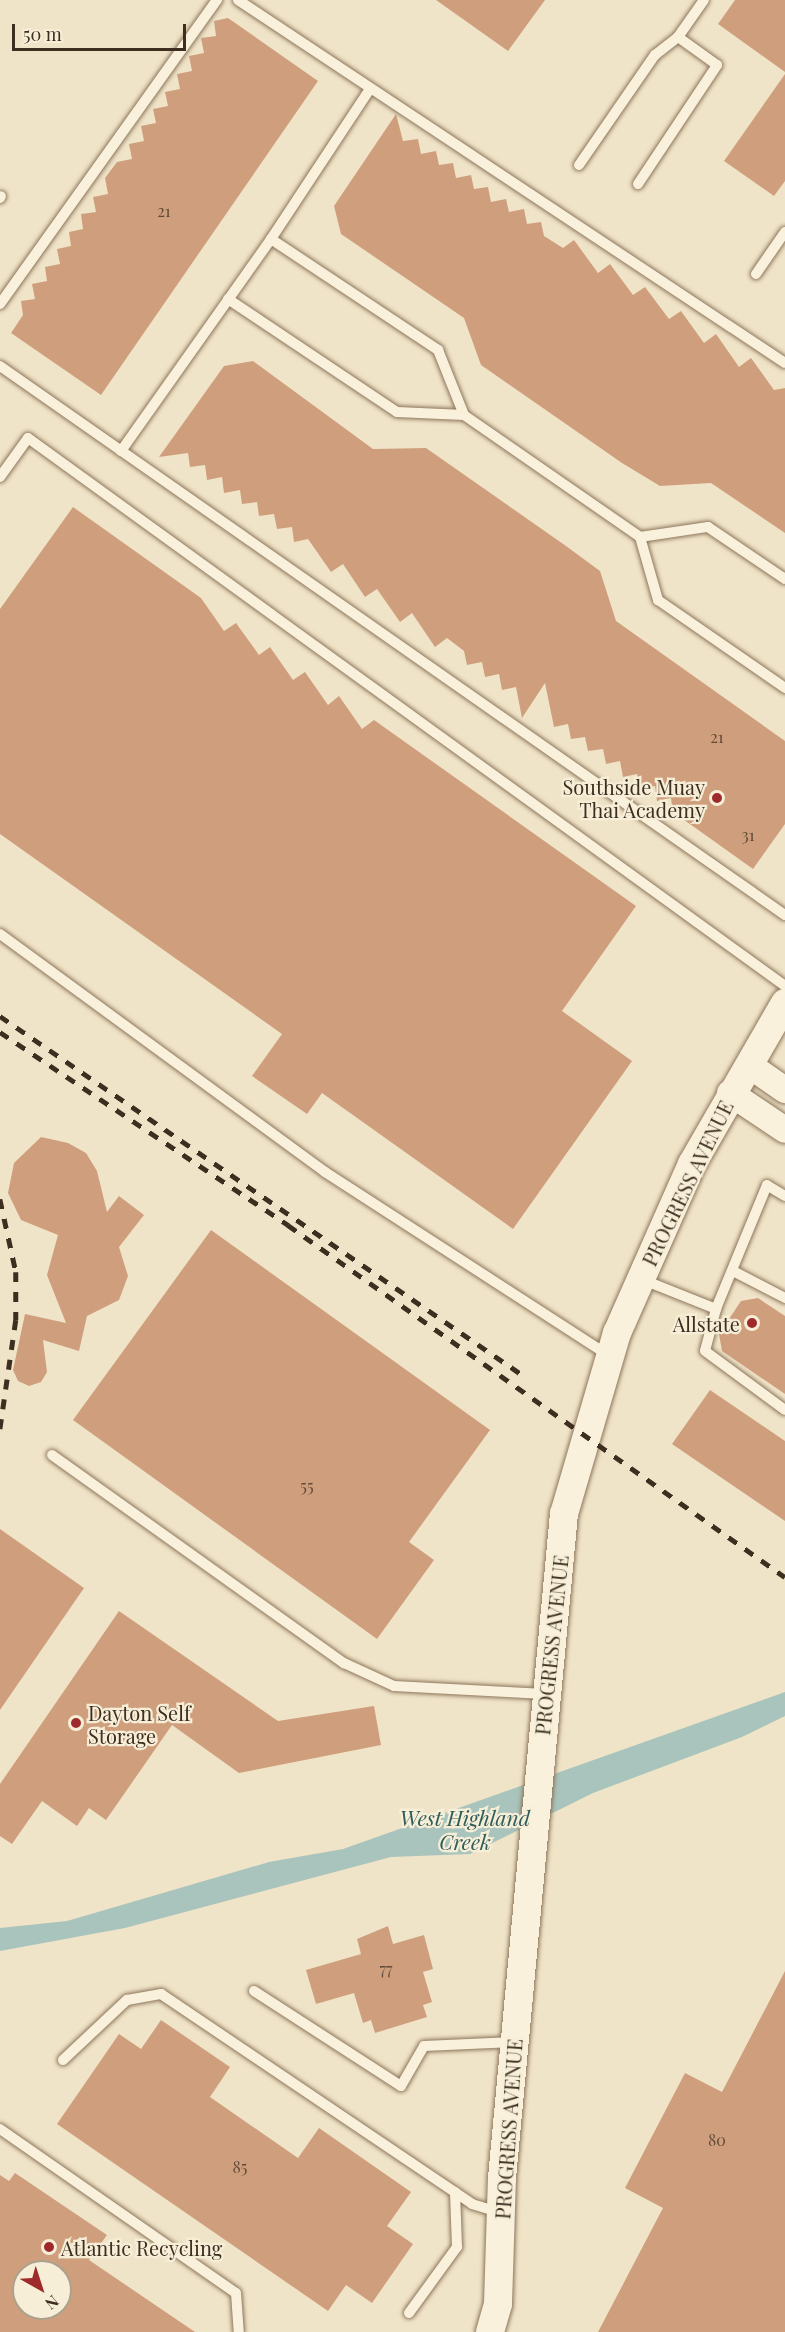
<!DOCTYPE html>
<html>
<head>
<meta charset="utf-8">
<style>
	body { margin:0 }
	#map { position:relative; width:785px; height:2332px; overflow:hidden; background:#f0e4c8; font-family:"Playfair Display",serif }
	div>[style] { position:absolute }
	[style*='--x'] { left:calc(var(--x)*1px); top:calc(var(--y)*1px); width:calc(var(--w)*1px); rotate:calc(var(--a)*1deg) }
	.water>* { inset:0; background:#a9c4bc }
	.building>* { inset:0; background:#cf9f7d }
	.roads { filter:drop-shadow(0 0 2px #8d765c) drop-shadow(0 0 2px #8d765c) }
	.service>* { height:10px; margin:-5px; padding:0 5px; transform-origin:5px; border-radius:5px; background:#faf1dc }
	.tertiary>* { height:26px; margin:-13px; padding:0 13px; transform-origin:13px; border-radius:13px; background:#faf1dc }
	.secondary>* { height:28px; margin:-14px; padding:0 14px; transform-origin:14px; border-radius:14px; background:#faf1dc }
	.rail>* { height:4.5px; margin-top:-2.25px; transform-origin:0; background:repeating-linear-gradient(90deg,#3d2e20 0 10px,transparent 0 20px) }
	.dots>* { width:16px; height:16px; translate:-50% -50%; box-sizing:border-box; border:3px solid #f7eed8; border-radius:50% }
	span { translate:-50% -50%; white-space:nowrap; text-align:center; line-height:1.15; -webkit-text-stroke:4.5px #f7eed8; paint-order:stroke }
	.number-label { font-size:16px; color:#624a37 }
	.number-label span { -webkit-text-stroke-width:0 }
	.poi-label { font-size:20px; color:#3d2e20 }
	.right { translate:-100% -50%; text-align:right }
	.left { translate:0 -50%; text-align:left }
	.street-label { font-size:20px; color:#3d2e20 }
	.water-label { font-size:21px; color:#2f5d5a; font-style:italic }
	.north { position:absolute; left:12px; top:2260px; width:60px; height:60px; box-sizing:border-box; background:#f7eed8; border:2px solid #ada18e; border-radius:50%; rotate:141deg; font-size:16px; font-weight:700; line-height:24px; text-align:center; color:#3d2e20 }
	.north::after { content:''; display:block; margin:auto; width:21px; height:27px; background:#9e2a2b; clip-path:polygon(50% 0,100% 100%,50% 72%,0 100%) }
	.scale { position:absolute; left:12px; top:24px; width:174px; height:27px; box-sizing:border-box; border:3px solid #3d2e20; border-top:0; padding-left:8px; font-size:18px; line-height:21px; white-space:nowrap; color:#3d2e20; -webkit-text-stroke:4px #f7eed8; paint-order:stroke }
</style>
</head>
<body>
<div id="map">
	<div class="water">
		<div style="clip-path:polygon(785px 1692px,785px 1716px,742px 1737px,593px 1793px,470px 1854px,391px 1857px,125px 1928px,0 1951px,0 1928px,67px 1921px,269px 1862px,343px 1849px)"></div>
	</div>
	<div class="building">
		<div style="clip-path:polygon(436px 0,545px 0,508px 51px)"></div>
		<div style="clip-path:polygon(735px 0,785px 0,785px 72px,718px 24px)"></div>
		<div style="clip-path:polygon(228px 18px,318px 81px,101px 395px,11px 333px,23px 315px,21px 301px,35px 299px,32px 284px,47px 281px,45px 267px,60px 264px,57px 249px,71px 246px,69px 232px,83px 229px,81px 214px,96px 212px,93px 197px,108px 194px,105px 178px,117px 162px,132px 159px,129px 144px,144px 141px,141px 126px,156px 123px,153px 109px,168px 106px,165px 92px,180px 89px,177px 74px,192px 71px,189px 56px,204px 53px,201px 38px,216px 36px,214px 21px)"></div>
		<div style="clip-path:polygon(785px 74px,785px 181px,774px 196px,724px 161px)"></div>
		<div style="clip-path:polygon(396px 114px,403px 141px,418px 139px,421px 154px,436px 151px,439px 165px,453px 163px,456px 178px,471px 175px,474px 189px,488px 187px,491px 202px,506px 199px,509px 212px,524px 209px,527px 224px,541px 222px,544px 236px,563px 248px,574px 240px,598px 273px,610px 264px,633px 295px,645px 287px,669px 319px,681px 311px,704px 343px,716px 334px,739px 367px,751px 358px,774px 390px,785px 388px,785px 533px,711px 483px,660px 486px,622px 463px,481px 365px,464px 318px,341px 234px,334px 206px)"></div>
		<div style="clip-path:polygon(253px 361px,373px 449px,426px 448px,566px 546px,600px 571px,616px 621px,785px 741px,785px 824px,753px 869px,673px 812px,671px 798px,657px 801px,655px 786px,640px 789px,637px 774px,623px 777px,620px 761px,606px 764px,603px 749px,588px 751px,585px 737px,571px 739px,568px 724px,554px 727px,545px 683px,522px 718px,516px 687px,502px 690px,499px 674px,485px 677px,482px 662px,467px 665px,464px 651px,447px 638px,435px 647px,412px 613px,400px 622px,377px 589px,365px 597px,343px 564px,331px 572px,308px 539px,294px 542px,292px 527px,277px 529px,274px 514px,259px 516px,257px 502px,242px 504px,240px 490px,224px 493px,222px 477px,207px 480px,205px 465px,190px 467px,188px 453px,159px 457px,224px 366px)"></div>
		<div style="clip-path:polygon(73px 507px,201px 598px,224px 631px,236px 623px,259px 655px,270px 647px,293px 680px,305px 672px,328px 705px,339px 696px,362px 729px,374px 720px,636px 906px,562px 1011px,632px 1061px,513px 1229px,322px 1093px,307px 1114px,252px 1076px,282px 1034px,0 834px,0 609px)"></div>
		<div style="clip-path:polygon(41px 1137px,68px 1143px,86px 1153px,97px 1171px,107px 1212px,119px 1196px,144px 1215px,119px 1247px,128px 1276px,119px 1300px,87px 1316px,79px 1351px,43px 1340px,47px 1372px,41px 1382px,29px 1386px,18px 1381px,13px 1370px,25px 1314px,66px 1323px,47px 1275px,58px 1235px,21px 1220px,8px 1193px,14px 1163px)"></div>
		<div style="clip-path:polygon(211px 1230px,490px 1430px,409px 1542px,434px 1560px,377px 1639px,73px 1420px)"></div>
		<div style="clip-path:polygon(758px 1298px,785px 1316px,785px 1394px,722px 1351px,719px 1334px,741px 1301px)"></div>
		<div style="clip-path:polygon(710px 1390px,785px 1441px,785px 1521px,672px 1444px)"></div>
		<div style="clip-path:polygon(0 1529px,84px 1588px,0 1710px)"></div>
		<div style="clip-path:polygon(119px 1611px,278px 1721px,374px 1706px,381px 1745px,239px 1773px,172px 1725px,106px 1820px,89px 1808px,77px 1826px,42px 1801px,12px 1844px,0 1836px,0 1784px)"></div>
		<div style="clip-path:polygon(388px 1926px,393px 1944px,424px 1935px,433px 1969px,423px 1972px,432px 2002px,423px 2005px,427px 2017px,375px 2033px,371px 2020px,363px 2023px,354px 1993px,316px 2004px,306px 1970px,361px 1954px,357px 1939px)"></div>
		<div style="clip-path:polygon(785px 1971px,785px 2332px,598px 2332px,663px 2208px,625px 2188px,685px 2073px,722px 2092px)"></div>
		<div style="clip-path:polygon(161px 2020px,230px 2067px,210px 2097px,298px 2158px,319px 2128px,411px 2192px,387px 2226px,413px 2244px,372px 2303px,346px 2285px,328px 2311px,57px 2124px,119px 2034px,141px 2049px)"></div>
		<div style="clip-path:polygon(evenodd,15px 2173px,107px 2235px,89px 2260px,195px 2332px,0 2332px,0 2175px,9px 2181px,15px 2173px,24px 2272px,60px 2272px,60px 2308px,24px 2308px,24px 2272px)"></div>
	</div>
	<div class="roads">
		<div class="service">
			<div style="--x:238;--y:0;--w:656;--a:33.57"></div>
			<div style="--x:579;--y:165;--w:134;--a:-55.4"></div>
			<div style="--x:655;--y:55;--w:29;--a:-38"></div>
			<div style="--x:638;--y:184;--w:143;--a:-56.4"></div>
			<div style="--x:717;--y:65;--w:48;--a:-144.3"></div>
			<div style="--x:678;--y:37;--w:45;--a:-54.9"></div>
			<div style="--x:0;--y:198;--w:2;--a:-63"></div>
			<div style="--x:271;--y:239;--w:180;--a:-56.6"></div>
			<div style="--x:756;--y:274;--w:51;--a:-55.4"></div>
			<div style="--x:228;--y:299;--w:203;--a:33.8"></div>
			<div style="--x:397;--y:412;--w:67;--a:2.6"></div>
			<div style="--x:0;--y:304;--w:374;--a:-54.5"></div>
			<div style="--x:0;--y:366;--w:958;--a:34.97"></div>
			<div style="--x:121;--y:451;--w:260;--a:-54.7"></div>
			<div style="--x:271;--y:239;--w:201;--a:33.6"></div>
			<div style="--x:438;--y:350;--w:70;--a:68.2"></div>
			<div style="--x:464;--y:415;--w:214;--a:34.7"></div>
			<div style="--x:640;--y:537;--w:69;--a:-8.4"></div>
			<div style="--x:708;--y:527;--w:93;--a:34"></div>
			<div style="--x:0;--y:477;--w:48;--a:-54.3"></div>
			<div style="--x:28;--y:438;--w:935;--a:35.9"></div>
			<div style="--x:640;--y:537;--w:66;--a:74.1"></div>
			<div style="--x:658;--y:600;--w:155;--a:34.7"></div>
			<div style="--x:0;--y:934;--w:403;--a:36.2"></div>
			<div style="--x:325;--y:1172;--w:338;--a:32.9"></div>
			<div style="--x:785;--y:1196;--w:21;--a:-149"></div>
			<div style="--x:767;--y:1185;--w:134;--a:112.4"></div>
			<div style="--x:716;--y:1309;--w:43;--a:104.7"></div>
			<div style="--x:705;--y:1351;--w:99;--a:36.4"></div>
			<div style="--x:733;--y:1271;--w:59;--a:27.4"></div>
			<div style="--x:641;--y:1279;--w:81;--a:21.8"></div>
			<div style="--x:52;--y:1455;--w:359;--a:35.5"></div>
			<div style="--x:344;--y:1663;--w:55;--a:24.7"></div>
			<div style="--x:394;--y:1686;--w:151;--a:3"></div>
			<div style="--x:254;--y:1991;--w:175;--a:32.9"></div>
			<div style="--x:401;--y:2086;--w:46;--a:-60.1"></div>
			<div style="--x:424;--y:2046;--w:90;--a:-2.5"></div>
			<div style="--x:63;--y:2060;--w:88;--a:-43.2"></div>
			<div style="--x:127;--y:2000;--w:35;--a:-10"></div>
			<div style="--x:161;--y:1994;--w:375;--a:34"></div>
			<div style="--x:472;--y:2204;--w:30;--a:17"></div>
			<div style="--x:0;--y:2129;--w:287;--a:34.8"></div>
			<div style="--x:236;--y:2293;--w:39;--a:86"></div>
			<div style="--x:409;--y:2313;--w:82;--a:-54"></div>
			<div style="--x:457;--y:2247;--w:55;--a:-92.1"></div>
		</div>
		<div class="tertiary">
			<div style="--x:749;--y:1065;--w:44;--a:34.8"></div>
			<div style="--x:730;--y:1093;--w:66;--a:33.9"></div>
		</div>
		<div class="secondary">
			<div style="--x:490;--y:2332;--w:29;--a:-74"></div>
			<div style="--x:498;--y:2304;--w:126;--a:-88.2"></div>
			<div style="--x:502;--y:2178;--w:667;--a:-84.67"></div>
			<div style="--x:564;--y:1514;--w:189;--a:-73.7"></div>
			<div style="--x:617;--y:1333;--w:185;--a:-66.1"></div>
			<div style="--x:692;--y:1164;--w:186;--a:-60"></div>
		</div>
	</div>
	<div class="rail">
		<div style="--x:0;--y:1016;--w:632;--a:34.49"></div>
		<div style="--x:0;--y:1032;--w:347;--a:33.8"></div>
		<div style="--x:288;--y:1225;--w:609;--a:35.31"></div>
		<div style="--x:0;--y:1199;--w:75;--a:77.6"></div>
		<div style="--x:16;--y:1272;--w:48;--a:90"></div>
		<div style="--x:16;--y:1320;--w:111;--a:98.3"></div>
	</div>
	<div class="dots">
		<div style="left:717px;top:798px;background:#9e2a2b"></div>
		<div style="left:752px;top:1323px;background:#9e2a2b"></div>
		<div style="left:76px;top:1723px;background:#9e2a2b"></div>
		<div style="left:49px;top:2247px;background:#9e2a2b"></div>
	</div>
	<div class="number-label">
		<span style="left:164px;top:211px">21</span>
		<span style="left:717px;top:737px">21</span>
		<span style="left:748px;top:835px">31</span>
		<span style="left:307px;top:1486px">55</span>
		<span style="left:386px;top:1969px">77</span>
		<span style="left:717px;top:2140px">80</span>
		<span style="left:240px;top:2167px">85</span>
	</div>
	<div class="poi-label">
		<span class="right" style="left:705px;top:798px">Southside Muay<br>Thai Academy</span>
		<span class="right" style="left:740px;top:1323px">Allstate</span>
		<span class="left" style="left:88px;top:1724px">Dayton Self<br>Storage</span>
		<span class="left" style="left:61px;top:2247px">Atlantic Recycling</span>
	</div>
	<div class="street-label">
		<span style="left:687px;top:1183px;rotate:-64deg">PROGRESS AVENUE</span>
		<span style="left:551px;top:1645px;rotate:-84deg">PROGRESS AVENUE</span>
		<span style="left:508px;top:2129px;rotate:-86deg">PROGRESS AVENUE</span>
	</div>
	<div class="water-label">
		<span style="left:465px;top:1829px">West Highland<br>Creek</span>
	</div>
	<div class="north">N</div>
	<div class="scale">50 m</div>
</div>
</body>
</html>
